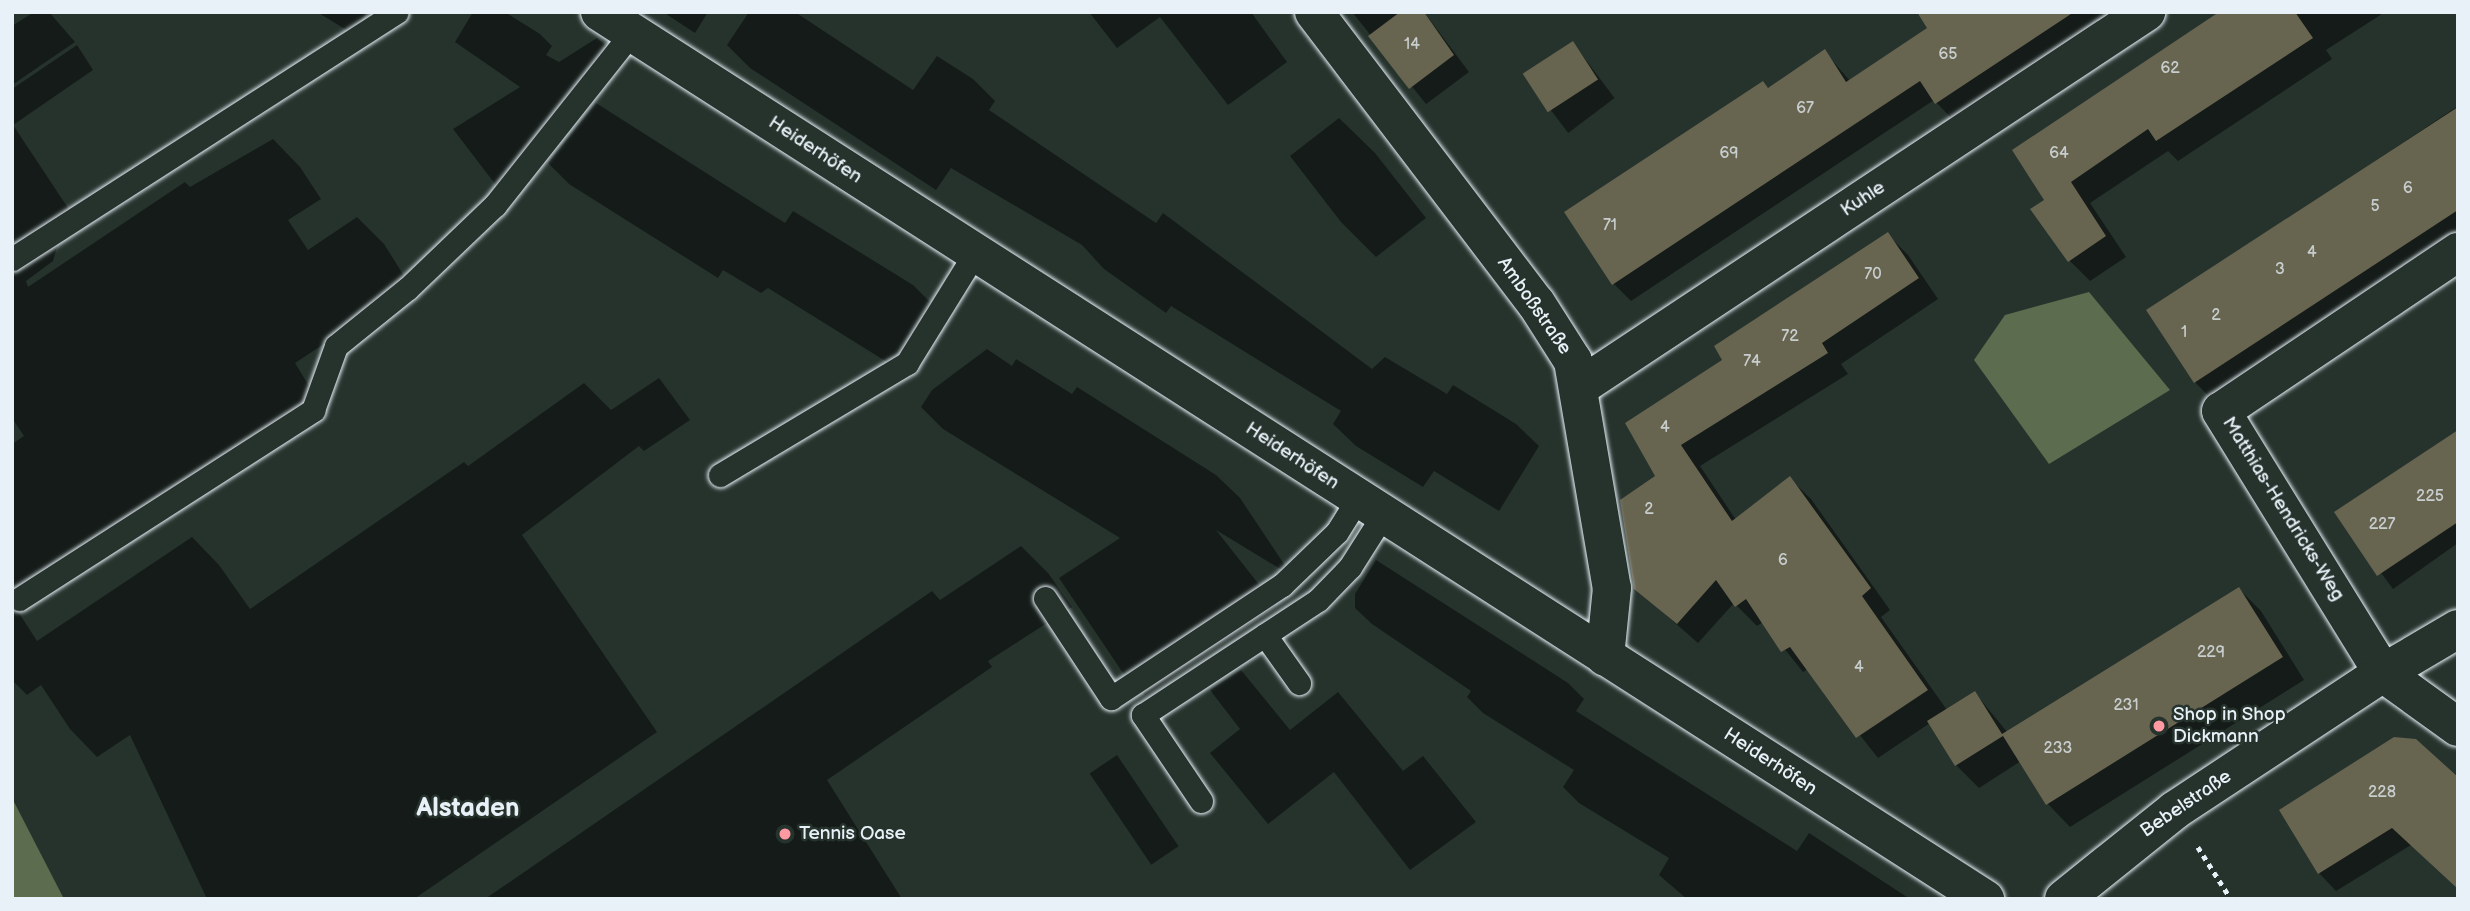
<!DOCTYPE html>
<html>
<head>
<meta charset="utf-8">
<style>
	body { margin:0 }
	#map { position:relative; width:2470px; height:911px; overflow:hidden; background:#26332d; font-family:"Balsamiq Sans",sans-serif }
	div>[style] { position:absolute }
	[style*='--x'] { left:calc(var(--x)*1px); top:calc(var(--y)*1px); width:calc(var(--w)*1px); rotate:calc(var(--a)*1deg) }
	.green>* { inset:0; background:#5c6c4e }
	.shadow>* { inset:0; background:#0007; transform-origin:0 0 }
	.building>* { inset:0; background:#676450; transform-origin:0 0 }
	.path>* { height:4.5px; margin-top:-2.25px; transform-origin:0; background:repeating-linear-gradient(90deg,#e8f1f8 0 5px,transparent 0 10px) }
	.roads { filter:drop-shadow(0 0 2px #e8f1f8) drop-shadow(0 0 2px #e8f1f8) }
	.lane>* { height:23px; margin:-11.5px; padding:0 11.5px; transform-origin:11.5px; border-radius:11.5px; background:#26332d }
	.street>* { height:38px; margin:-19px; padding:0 19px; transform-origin:19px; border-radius:19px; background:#26332d }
	.secondary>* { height:38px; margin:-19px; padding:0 19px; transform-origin:19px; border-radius:19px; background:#26332d }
	.dots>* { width:19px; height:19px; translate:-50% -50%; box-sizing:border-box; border:4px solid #26332d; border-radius:50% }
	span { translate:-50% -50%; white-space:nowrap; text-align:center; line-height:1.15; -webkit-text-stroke:5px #26332d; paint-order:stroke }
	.number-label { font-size:16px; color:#c8cece }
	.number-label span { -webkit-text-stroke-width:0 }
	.street-label { font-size:19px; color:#e8f1f8 }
	.poi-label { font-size:19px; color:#e8f1f8 }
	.left { translate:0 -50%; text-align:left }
	.district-label { font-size:26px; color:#e8f1f8; font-weight:700 }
	.frame { position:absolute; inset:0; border:14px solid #e8f1f8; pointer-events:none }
</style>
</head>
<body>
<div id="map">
	<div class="green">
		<div style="clip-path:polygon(2089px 292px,2170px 390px,2049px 464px,1974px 360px,2005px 315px)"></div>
		<div style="clip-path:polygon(12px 798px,64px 899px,12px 899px)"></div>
	</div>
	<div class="shadow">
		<div style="clip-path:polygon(34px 12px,49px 12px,75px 42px,12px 85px,12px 26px)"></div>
		<div style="clip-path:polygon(317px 12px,367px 12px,353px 34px)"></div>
		<div style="clip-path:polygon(473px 12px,505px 12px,540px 34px,552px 46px,546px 55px,559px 62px,597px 38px,617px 55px,505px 197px,453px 129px,520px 87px,455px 42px)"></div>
		<div style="clip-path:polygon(663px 12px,708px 12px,695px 33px)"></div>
		<div style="clip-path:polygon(749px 12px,795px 12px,913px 90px,937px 56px,973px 79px,995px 101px,989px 110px,1156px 223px,1163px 213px,1372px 369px,1385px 357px,1447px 394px,1453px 385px,1516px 424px,1539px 446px,1499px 511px,1434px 471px,1423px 487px,1356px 446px,1333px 424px,1341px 411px,1171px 306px,1166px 313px,1104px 269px,1082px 245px,951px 168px,936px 190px,750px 68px,727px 45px)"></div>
		<div style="clip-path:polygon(1089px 12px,1251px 12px,1287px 62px,1228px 105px,1160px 17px,1117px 48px)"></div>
		<div style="clip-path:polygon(1352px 12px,1424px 12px,1469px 72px,1426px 104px)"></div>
		<div style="clip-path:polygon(1919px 12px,2117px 12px,1953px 120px,1934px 100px,1631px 301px,1614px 284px,1769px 89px,1825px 52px,1850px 81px,1930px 28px)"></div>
		<div style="clip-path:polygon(2223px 12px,2385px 12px,2326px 50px,2332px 59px,2178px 161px,2168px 151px,2090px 203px,2126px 257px,2090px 281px,2069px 260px,2046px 200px)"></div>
		<div style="left:1573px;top:43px;width:69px;height:58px;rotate:53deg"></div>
		<div style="clip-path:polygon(77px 45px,93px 70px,13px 125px,68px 208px,53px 261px,26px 281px,28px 287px,185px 182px,190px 187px,273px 139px,300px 167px,321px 199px,288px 220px,308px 250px,357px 217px,384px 244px,411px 287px,295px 363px,317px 399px,12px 598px,12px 444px,24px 436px,12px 418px,12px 89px)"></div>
		<div style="clip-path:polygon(596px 103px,785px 223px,793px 211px,913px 285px,934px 306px,933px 335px,911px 377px,768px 288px,761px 293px,723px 270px,718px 278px,569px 184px,548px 163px)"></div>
		<div style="clip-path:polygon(2458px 106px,2458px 237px,2212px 400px,2195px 382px,2149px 311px)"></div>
		<div style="clip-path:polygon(1339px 118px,1375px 153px,1426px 218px,1376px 257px,1341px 222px,1290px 156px)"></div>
		<div style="clip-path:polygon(1887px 234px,1908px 255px,1938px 299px,1841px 364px,1848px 374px,1700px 466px,1736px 520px,1790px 479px,1811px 499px,1890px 610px,1881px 617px,1947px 710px,1975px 693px,2008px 733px,2239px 589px,2261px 611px,2304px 680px,2070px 827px,2048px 804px,2021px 761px,1979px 788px,1956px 765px,1930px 723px,1878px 758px,1808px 669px,1803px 672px,1763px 622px,1757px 626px,1734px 603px,1698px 643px,1635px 588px,1657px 477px,1725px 360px)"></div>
		<div style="clip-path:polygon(987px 349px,1012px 366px,1016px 359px,1072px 394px,1077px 387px,1216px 475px,1240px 498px,1292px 576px,1216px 530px,1276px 606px,1145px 695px,1123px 673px,1059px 578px,1120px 538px,943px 429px,921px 407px,932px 390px)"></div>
		<div style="clip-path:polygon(659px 378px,690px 420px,644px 451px,639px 446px,522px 535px,657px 732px,414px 899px,207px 899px,130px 735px,97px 757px,70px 729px,41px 685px,27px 695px,12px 680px,12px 602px,37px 641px,192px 537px,219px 565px,250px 609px,464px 462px,468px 466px,584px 383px,611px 410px)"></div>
		<div style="clip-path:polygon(2458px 432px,2458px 543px,2393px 589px,2337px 513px)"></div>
		<div style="clip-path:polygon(1021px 546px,1048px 573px,1072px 607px,988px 661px,992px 667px,827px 780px,902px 899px,485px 899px,932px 591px,940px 600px)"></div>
		<div style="clip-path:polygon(1376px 560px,1568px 683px,1584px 699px,1576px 711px,1797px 851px,1809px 833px,1910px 899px,1687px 899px,1659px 875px,1669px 858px,1579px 803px,1563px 787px,1574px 770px,1483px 713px,1467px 697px,1471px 691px,1372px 624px,1355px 608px,1355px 594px)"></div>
		<div style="clip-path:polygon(1241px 670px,1290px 730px,1338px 692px,1403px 771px,1423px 756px,1476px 822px,1410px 870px,1334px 772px,1268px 824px,1210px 753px,1240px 729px,1210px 690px)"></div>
		<div style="clip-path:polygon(2394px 739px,2411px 845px,2336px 891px,2319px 873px)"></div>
		<div style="left:1117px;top:755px;width:110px;height:33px;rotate:56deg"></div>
	</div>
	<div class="building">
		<div style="clip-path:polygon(1400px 12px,1424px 12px,1454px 55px,1409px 89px,1368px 36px)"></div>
		<div style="clip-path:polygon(1917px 12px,2074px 12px,1935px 104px,1920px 81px,1612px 285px,1564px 212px,1763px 81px,1768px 88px,1825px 49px,1846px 82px,1927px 28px)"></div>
		<div style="clip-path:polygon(2219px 12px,2295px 12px,2313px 38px,2156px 141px,2148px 129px,2071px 182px,2106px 236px,2068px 262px,2030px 209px,2044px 200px,2012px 150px)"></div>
		<div style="left:1573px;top:41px;width:46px;height:60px;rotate:57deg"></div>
		<div style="clip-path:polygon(2458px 107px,2458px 210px,2194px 383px,2146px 310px)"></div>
		<div style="clip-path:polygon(1888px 232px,1919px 278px,1822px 343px,1828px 353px,1681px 445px,1732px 521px,1790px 476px,1871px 588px,1862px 596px,1928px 690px,1856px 738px,1790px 647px,1781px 652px,1746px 599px,1735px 607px,1716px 580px,1677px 624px,1634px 589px,1620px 500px,1655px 476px,1625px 423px,1722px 360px,1714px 346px)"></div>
		<div style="clip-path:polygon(2458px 430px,2458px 522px,2377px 576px,2334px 512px)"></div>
		<div style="clip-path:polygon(2239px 587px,2283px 657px,2046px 805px,2003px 736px,1955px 766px,1927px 721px,1975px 691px,2002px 734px)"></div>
		<div style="clip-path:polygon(2394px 737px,2416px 739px,2458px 777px,2458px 889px,2392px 828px,2318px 874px,2279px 810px)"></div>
	</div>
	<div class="path">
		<div style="--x:2198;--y:847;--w:62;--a:57.6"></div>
	</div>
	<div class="roads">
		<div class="lane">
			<div style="--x:12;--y:259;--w:457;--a:-32.7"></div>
			<div style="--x:720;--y:475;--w:218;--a:-30.9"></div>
			<div style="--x:907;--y:363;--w:129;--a:-58.3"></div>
			<div style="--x:1045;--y:598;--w:120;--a:56.6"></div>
			<div style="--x:1111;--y:698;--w:205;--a:-33.5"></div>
			<div style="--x:1282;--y:585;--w:76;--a:-43.9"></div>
			<div style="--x:1337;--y:532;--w:40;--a:-58"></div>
			<div style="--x:19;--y:599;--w:350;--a:-32.7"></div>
			<div style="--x:313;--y:410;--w:68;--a:-70.2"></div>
			<div style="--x:336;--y:346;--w:92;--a:-38.9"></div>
			<div style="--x:408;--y:288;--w:120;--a:-43.7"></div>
			<div style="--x:495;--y:205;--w:221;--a:-51.6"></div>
			<div style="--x:1265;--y:635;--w:59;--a:54.7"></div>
			<div style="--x:1201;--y:801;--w:104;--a:-124"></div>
			<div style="--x:1143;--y:715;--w:209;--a:-33.3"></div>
			<div style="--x:1318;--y:600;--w:46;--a:-45.9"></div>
			<div style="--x:1350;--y:567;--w:62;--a:-57.6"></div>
		</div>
		<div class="street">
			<div style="--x:600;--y:12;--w:1645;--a:32.64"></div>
			<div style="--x:1314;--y:12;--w:366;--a:52.7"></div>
			<div style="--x:1536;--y:303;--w:69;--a:57.5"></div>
			<div style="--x:1573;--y:361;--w:230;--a:80.3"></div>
			<div style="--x:1612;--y:588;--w:69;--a:95.8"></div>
			<div style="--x:2458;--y:252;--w:285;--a:146.1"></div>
			<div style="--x:2221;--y:411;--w:308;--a:58.3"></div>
			<div style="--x:2383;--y:673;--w:92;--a:35.8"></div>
			<div style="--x:1581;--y:386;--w:678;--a:-33.5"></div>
		</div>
		<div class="secondary">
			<div style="--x:2064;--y:899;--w:142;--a:-38.7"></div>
			<div style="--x:2175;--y:810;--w:249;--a:-33.4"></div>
			<div style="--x:2383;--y:673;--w:87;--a:-30.4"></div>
		</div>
	</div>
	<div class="dots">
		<div style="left:2159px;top:726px;background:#ff9aa2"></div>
		<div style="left:785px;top:834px;background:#ff9aa2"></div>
	</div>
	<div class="number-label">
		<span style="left:1412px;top:45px">14</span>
		<span style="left:1948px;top:55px">65</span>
		<span style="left:2170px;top:69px">62</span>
		<span style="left:1805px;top:109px">67</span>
		<span style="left:1729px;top:154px">69</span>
		<span style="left:2059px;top:154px">64</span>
		<span style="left:2408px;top:189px">6</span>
		<span style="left:2375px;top:207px">5</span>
		<span style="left:1610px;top:226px">71</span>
		<span style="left:2312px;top:253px">4</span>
		<span style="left:2280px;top:270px">3</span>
		<span style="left:1873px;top:275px">70</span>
		<span style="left:2216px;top:316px">2</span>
		<span style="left:2184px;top:333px">1</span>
		<span style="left:1790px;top:337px">72</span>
		<span style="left:1752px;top:362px">74</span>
		<span style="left:1665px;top:428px">4</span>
		<span style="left:2430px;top:497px">225</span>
		<span style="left:1649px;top:510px">2</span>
		<span style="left:2382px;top:525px">227</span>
		<span style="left:1783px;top:561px">6</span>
		<span style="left:2211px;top:653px">229</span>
		<span style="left:1859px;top:668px">4</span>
		<span style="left:2126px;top:706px">231</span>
		<span style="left:2058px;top:749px">233</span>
		<span style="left:2382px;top:793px">228</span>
	</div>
	<div class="street-label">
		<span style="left:815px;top:150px;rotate:33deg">Heiderhöfen</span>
		<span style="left:1863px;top:199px;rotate:-33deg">Kuhle</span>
		<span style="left:1534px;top:306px;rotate:55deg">Amboßstraße</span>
		<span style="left:1292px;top:456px;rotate:33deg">Heiderhöfen</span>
		<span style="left:2283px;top:509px;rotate:58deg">Matthias-Hendricks-Weg</span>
		<span style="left:1770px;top:762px;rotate:33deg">Heiderhöfen</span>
		<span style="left:2186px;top:804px;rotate:-34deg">Bebelstraße</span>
	</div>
	<div class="poi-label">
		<span class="left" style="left:2173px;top:726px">Shop in Shop<br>Dickmann</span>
		<span class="left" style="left:799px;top:834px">Tennis Oase</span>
	</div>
	<div class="district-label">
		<span style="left:468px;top:809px">Alstaden</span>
	</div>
	<div class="frame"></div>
</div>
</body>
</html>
